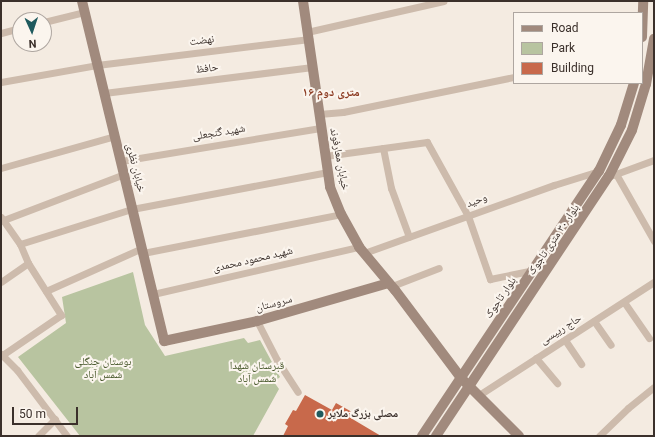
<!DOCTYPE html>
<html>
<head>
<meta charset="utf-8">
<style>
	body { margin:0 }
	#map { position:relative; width:655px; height:437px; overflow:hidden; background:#f4ebe1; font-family:Roboto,"Noto Naskh Arabic",sans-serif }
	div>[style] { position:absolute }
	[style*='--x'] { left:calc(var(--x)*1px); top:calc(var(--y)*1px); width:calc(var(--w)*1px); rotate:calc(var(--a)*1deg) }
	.green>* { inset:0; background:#b8c4a0 }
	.building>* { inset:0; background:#c8694b }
	.street>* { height:7px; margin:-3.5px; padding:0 3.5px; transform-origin:3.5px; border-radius:3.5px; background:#cdbbac }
	.secondary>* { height:10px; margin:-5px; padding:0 5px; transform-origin:5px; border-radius:5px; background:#a18a7d }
	.dots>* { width:11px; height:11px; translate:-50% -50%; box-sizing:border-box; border:2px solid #fbf5ee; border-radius:50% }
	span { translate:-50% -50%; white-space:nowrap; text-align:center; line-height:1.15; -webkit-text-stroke:4px #fbf5ee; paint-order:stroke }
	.street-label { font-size:11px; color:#3b302b }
	.park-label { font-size:11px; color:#4a5a2e }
	.poi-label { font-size:11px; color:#3b302b; font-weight:700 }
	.left { translate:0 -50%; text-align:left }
	.neighbourhood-label { font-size:12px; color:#8c3b22; font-weight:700 }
	.frame { position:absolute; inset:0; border:2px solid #3b302b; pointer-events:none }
	.legend { position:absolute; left:513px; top:12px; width:130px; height:72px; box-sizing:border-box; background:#fbf5ee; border:1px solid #aea6a0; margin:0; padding:5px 7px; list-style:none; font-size:12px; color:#3b302b }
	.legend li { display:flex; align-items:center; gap:8px; height:20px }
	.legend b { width:20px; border:1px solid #aea6a0 }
	.north { position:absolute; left:12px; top:12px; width:40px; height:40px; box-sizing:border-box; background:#fbf5ee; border:1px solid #aea6a0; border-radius:50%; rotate:177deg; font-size:11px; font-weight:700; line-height:16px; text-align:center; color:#3b302b }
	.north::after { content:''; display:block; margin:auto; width:14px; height:18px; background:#1f5a5e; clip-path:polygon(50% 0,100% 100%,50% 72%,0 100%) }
	.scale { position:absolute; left:12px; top:407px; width:66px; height:18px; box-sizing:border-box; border:2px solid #3b302b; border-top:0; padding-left:5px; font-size:12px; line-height:14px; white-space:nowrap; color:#3b302b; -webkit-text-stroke:3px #fbf5ee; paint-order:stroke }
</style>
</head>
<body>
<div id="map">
	<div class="green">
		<div style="clip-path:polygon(133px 272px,145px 325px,165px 356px,244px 338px,248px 343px,260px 340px,280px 377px,274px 382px,279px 389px,253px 436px,80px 436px,18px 357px,66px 323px,62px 297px)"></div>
	</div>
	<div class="building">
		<div style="clip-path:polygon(305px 395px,332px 410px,336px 403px,352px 412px,349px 417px,381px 436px,283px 436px,288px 426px,285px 424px,293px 410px,296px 411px)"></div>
	</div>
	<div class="street">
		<div style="--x:44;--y:22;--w:41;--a:-14"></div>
		<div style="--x:307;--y:32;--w:140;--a:-12.8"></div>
		<div style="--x:1;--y:33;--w:20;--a:-15"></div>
		<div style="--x:1;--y:82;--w:97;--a:-10"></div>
		<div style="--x:97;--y:65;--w:214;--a:-7"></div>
		<div style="--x:104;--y:93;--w:210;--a:-7.1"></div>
		<div style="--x:319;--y:114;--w:24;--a:-5"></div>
		<div style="--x:343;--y:112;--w:175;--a:-11.6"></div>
		<div style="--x:383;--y:148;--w:41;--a:78.7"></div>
		<div style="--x:391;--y:188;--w:52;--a:69.8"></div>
		<div style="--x:325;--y:156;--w:103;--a:-7.8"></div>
		<div style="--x:427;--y:142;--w:85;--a:61"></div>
		<div style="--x:468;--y:216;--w:67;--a:70.8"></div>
		<div style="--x:490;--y:279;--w:45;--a:-11.6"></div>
		<div style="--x:121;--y:161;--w:202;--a:-9.4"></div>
		<div style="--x:1;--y:168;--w:118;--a:-15.7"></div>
		<div style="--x:616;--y:174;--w:77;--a:60.4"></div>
		<div style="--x:613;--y:175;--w:44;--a:-20.1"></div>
		<div style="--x:1;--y:217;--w:33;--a:55"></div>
		<div style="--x:20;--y:244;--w:21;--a:67"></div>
		<div style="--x:28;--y:263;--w:62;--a:57.6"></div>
		<div style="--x:61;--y:315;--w:73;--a:145.7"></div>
		<div style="--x:1;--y:221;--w:132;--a:-20.9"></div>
		<div style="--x:20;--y:244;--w:117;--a:-17.4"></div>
		<div style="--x:132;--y:209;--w:198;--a:-10.7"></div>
		<div style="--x:143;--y:253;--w:202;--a:-11.1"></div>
		<div style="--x:364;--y:253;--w:202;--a:-19.7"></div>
		<div style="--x:554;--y:185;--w:47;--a:-17.3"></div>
		<div style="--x:1;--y:282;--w:33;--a:-35"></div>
		<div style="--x:392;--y:286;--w:50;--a:-21"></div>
		<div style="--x:46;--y:291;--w:105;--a:-24.1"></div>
		<div style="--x:153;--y:294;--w:211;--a:-12.9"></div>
		<div style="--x:624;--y:302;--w:44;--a:55.2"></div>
		<div style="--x:257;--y:321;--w:44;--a:62.9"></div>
		<div style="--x:277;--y:360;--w:38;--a:57"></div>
		<div style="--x:594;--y:321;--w:29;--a:55"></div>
		<div style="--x:565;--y:340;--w:29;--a:56"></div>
		<div style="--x:1;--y:354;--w:23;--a:45"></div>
		<div style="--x:17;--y:370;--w:83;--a:52.9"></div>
		<div style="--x:536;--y:358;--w:33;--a:50"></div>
		<div style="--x:479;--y:395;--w:208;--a:-32.9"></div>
		<div style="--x:38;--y:436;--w:24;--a:-45"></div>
		<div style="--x:599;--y:436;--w:40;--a:-44"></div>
		<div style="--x:628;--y:408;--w:33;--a:-39"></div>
	</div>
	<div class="secondary">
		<div style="--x:82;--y:1;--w:350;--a:76.4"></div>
		<div style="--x:164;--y:341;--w:95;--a:-12.1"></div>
		<div style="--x:257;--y:321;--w:137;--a:-16.1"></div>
		<div style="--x:303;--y:1;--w:188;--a:81.7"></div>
		<div style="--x:330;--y:187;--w:29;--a:68"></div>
		<div style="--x:341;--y:214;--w:38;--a:61"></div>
		<div style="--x:359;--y:247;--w:56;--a:50.1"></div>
		<div style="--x:395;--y:290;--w:110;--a:53.1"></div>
		<div style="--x:461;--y:378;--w:82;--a:45"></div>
		<div style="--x:642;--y:37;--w:36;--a:-88"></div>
		<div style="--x:422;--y:436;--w:319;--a:-56.3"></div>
		<div style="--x:599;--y:171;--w:51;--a:-64.4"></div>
		<div style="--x:621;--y:125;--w:44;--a:-72.8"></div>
		<div style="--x:436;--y:436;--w:312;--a:-56.4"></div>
		<div style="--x:609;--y:176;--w:51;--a:-63.4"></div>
		<div style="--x:632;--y:130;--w:48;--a:-73.1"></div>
		<div style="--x:646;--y:84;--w:46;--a:-79.9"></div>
	</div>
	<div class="dots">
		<div style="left:320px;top:414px;background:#1f5a5e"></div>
	</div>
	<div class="street-label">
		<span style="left:202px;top:41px;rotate:-7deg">نهضت</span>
		<span style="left:207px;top:69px;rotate:-7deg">حافظ</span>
		<span style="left:219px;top:133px;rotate:-9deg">شهید گنجعلی</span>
		<span style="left:339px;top:159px;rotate:79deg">خیابان معارفوند</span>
		<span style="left:135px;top:168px;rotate:76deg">خیابان نظری</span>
		<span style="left:477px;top:201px;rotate:-20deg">وحید</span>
		<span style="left:554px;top:240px;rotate:-56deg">بلوار ۳۰ متری تاجوک</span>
		<span style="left:253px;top:260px;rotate:-13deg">شهید محمود محمدی</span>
		<span style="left:501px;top:298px;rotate:-56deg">بلوار تاجوک</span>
		<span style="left:274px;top:304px;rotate:-15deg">سروستان</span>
		<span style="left:561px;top:330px;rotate:-32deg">حاج رییسی</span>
	</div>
	<div class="park-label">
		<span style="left:103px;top:369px">بوستان جنگلی<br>شمس آباد</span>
		<span style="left:257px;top:373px">قبرستان شهدا<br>شمس آباد</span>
	</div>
	<div class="poi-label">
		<span class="left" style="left:328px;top:414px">مصلی بزرگ ملایر</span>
	</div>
	<div class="neighbourhood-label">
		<span style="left:331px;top:93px">۱۶ متری دوم</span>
	</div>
	<div class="frame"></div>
	<ul class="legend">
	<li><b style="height:5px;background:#a18a7d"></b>Road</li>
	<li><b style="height:11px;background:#b8c4a0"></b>Park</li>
	<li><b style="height:11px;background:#c8694b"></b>Building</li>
	</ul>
	<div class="north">N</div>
	<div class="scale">50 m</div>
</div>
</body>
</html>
